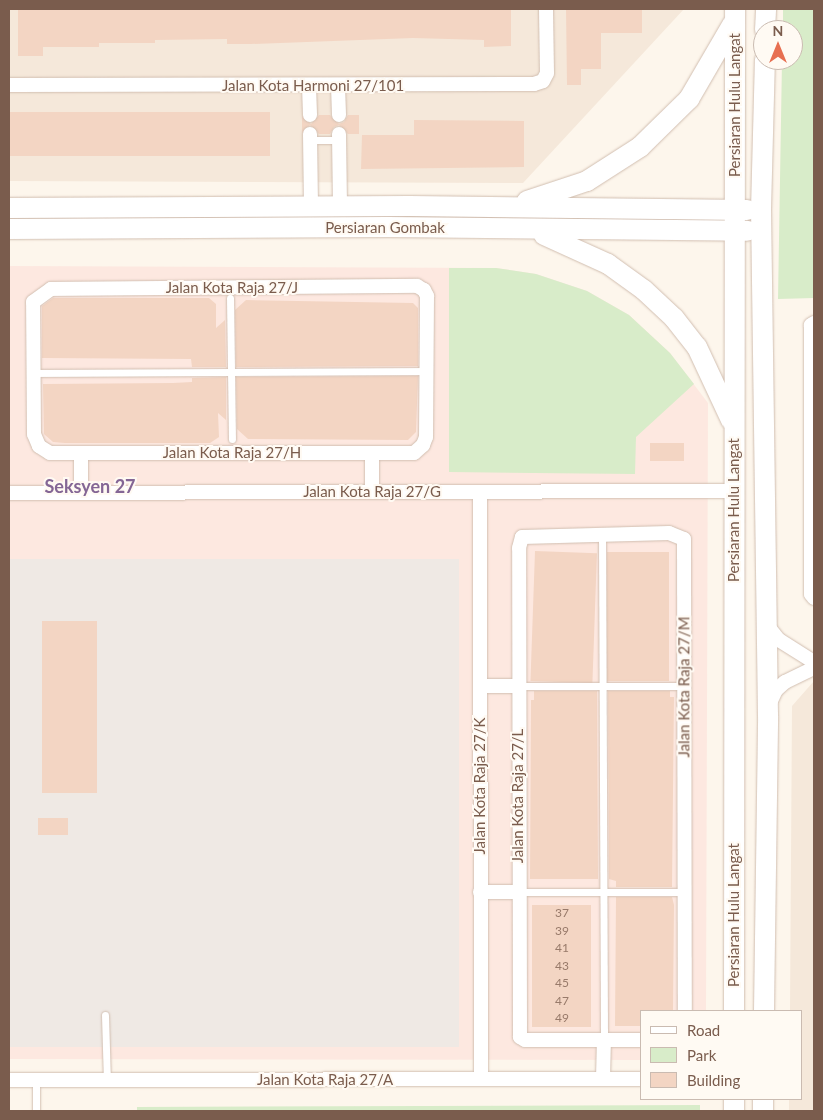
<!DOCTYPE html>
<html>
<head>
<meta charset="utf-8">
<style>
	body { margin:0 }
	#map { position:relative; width:823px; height:1120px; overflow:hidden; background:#fdf6ec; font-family:Lato,sans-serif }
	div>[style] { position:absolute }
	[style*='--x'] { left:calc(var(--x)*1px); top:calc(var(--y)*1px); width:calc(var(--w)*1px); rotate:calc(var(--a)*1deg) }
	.residential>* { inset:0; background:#f5e8da }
	.commercial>* { inset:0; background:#fde8e0 }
	.industrial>* { inset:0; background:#efe9e4; transform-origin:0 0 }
	.green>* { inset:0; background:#d8ecc9 }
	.building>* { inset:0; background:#f3d5c3; transform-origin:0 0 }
	.roads { filter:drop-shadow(0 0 1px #d1beb0) drop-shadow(0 0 1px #d1beb0) }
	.service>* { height:7px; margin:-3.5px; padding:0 3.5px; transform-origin:3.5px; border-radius:3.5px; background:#fff }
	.minor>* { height:14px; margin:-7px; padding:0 7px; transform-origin:7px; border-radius:7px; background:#fff }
	.secondary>* { height:20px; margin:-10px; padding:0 10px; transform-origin:10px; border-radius:10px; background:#fff }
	span { translate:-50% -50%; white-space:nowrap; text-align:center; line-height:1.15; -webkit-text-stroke:4px #fffaf3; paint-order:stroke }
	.number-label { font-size:12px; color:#987a6a }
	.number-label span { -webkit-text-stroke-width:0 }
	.street-label { font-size:15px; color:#7a5c4d }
	.quarter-label { font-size:18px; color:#846695; font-weight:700 }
	.frame { position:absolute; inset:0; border:10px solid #7a5c4d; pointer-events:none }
	.legend { position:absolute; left:640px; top:1010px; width:162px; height:90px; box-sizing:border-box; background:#fffaf3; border:1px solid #cabbb1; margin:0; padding:6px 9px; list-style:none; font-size:15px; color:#7a5c4d }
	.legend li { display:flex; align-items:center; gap:10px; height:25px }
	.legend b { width:25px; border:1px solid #cabbb1 }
	.north { position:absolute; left:753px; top:20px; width:50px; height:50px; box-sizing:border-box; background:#fffaf3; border:1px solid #cabbb1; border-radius:50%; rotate:0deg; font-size:14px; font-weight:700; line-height:20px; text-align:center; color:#7a5c4d }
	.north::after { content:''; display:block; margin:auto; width:18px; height:22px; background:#e76f51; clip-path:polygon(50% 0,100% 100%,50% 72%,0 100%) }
</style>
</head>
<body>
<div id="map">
	<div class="residential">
		<div style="clip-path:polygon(9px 9px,684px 9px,523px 183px,9px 181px)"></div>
		<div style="clip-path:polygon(814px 681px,814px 1111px,789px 1111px,789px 1099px,802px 1099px,802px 1011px,790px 1011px,792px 706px)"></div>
	</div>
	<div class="commercial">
		<div style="clip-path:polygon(9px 266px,496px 268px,536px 274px,587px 291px,629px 315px,670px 353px,708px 403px,706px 1011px,642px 1011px,642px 1060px,9px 1059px)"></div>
	</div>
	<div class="industrial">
		<div style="left:9px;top:559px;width:450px;height:488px"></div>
	</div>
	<div class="green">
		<div style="clip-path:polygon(783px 9px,814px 9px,814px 298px,778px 299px,782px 60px,793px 60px,793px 30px,783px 30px)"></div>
		<div style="clip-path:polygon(449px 268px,496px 268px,536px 274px,587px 291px,629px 315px,670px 353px,694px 384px,636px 437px,635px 474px,449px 472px)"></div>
		<div style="clip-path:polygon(700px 1105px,700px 1111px,137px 1111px,137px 1107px)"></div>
	</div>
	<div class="building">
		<div style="clip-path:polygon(18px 9px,511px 9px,511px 46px,484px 47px,484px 40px,413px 38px,251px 44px,227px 44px,227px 39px,155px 40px,155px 43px,99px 43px,99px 47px,43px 47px,43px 56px,18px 56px)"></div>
		<div style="clip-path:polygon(566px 9px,642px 9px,642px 33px,601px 33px,601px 69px,581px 69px,581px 85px,567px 85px)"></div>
		<div style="left:270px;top:112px;width:44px;height:261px;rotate:90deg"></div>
		<div style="clip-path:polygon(319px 115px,330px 115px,339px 124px,344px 122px,348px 115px,359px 115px,359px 134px,348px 134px,339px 125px,334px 127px,330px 134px,319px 134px,310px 125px,302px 133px,302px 116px,311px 124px)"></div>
		<div style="clip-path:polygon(414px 120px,524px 121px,524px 167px,361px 169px,362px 135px,414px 135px)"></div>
		<div style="clip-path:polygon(53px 298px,209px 298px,216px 304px,216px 328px,225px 320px,226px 367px,192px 367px,191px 359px,42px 358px,42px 306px)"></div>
		<div style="clip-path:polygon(246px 300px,413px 303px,418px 308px,418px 366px,236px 367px,235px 310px)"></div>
		<div style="clip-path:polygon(418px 376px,416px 432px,408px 440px,248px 439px,237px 429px,236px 377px)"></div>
		<div style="clip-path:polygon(226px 377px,226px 420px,218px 413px,219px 437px,210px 443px,65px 443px,53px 442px,44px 434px,43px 384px,173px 383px,192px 382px,192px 378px)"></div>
		<div style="left:650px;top:443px;width:34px;height:18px"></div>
		<div style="left:535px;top:551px;width:62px;height:130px;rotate:2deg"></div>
		<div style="left:669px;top:552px;width:129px;height:62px;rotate:90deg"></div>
		<div style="left:42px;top:621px;width:55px;height:172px"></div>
		<div style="clip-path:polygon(534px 691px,597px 691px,598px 879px,530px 879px,531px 700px,534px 700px)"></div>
		<div style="clip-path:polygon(608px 691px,670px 691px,670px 697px,674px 697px,672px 887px,616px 887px,616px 881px,609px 879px)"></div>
		<div style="left:38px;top:818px;width:30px;height:17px"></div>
		<div style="clip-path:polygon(616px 897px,672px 897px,674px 905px,673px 1011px,642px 1011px,642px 1026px,615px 1026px)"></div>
		<div style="left:532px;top:905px;width:59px;height:122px"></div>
	</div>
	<div class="roads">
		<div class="service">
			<div style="--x:310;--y:140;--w:29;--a:0"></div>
			<div style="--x:230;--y:298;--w:141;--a:89.2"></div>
			<div style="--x:34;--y:373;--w:393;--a:-0.3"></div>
			<div style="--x:602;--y:535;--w:504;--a:89.77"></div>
			<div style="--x:518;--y:686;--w:165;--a:0"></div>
			<div style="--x:519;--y:892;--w:165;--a:0"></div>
			<div style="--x:105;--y:1015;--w:66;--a:88.3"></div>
			<div style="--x:36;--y:1080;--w:31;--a:90"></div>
		</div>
		<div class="minor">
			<div style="--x:9;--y:85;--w:525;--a:-0.11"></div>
			<div style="--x:534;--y:84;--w:9;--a:-18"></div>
			<div style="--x:543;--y:81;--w:9;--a:-63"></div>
			<div style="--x:547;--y:73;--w:64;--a:-90.9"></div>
			<div style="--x:309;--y:86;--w:29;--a:88"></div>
			<div style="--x:338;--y:86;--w:29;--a:88"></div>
			<div style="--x:310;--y:134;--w:73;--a:89.2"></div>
			<div style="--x:339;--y:134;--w:73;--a:89.2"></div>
			<div style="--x:417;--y:286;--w:8;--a:30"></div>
			<div style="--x:424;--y:290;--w:7;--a:63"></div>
			<div style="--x:427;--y:296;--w:141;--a:90.4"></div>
			<div style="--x:426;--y:437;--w:9;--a:111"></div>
			<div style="--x:423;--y:445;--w:12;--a:138"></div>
			<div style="--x:414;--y:453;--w:364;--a:180"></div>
			<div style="--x:50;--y:453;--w:13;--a:-148"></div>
			<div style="--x:39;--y:446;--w:13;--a:-113"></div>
			<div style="--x:34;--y:434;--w:132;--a:-90.4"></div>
			<div style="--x:33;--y:302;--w:22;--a:-36"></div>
			<div style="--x:51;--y:289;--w:366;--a:-0.5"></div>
			<div style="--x:814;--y:323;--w:4;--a:146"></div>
			<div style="--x:811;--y:325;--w:269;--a:90"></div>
			<div style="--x:811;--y:594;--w:5;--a:53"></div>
			<div style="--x:81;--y:453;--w:40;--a:90"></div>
			<div style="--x:372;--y:453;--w:39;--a:90"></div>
			<div style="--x:480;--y:492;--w:587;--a:89.9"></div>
			<div style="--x:9;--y:493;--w:725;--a:-0.16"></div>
			<div style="--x:766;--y:624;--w:21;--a:51"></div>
			<div style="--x:779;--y:640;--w:41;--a:32.2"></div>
			<div style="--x:480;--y:686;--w:38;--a:0"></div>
			<div style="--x:769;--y:705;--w:17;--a:-65"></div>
			<div style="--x:776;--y:690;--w:12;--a:-42"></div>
			<div style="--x:785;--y:682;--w:32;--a:-26"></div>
			<div style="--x:480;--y:892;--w:38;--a:0"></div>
			<div style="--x:642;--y:1040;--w:117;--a:180"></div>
			<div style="--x:525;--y:1040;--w:6;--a:-149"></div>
			<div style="--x:520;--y:1037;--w:489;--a:-90.1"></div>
			<div style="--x:519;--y:548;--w:11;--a:-75"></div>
			<div style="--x:522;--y:537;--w:147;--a:-1.6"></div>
			<div style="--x:669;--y:533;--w:16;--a:22"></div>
			<div style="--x:684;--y:539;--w:472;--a:89.9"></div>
			<div style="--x:603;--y:1079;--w:40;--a:-88.6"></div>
			<div style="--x:9;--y:1080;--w:633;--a:-0.09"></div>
		</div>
		<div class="secondary">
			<div style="--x:765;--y:30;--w:21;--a:-87"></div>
			<div style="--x:527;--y:201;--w:63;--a:-18.4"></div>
			<div style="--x:587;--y:181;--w:63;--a:-32.7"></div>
			<div style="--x:640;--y:147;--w:69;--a:-44.4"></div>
			<div style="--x:689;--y:99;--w:86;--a:-59.8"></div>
			<div style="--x:9;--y:208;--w:401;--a:-0.3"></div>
			<div style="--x:410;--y:206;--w:337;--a:0.7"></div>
			<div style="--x:9;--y:229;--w:379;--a:-0.3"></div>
			<div style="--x:388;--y:227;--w:359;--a:0.6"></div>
			<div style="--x:544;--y:235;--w:70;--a:24.4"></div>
			<div style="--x:608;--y:264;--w:44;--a:35.8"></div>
			<div style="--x:644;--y:290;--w:41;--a:43"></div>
			<div style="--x:674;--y:318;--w:37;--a:52"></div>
			<div style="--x:697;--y:347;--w:81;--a:65"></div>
			<div style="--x:734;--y:1011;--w:1002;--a:-89.94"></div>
			<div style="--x:764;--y:1011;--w:295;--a:-89.2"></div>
			<div style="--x:768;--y:716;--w:506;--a:-90.79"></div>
			<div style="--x:761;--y:210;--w:150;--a:-88.5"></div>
			<div style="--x:763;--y:1099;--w:12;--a:90"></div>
			<div style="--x:734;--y:1111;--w:12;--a:-90"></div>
		</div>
	</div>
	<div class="number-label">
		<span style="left:562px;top:913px">37</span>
		<span style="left:562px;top:931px">39</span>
		<span style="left:562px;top:948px">41</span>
		<span style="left:562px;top:966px">43</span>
		<span style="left:562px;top:983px">45</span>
		<span style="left:562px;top:1001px">47</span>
		<span style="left:562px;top:1018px">49</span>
	</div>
	<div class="street-label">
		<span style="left:313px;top:86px">Jalan Kota Harmoni 27/101</span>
		<span style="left:735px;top:105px;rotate:-90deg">Persiaran Hulu Langat</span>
		<span style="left:385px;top:228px">Persiaran Gombak</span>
		<span style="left:232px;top:288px">Jalan Kota Raja 27/J</span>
		<span style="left:232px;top:453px">Jalan Kota Raja 27/H</span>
		<span style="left:372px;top:492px">Jalan Kota Raja 27/G</span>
		<span style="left:734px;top:510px;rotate:-90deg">Persiaran Hulu Langat</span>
		<span style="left:684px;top:687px;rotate:-90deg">Jalan Kota Raja 27/M</span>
		<span style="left:480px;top:786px;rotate:-90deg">Jalan Kota Raja 27/K</span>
		<span style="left:518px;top:796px;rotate:-90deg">Jalan Kota Raja 27/L</span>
		<span style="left:734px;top:915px;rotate:-90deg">Persiaran Hulu Langat</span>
		<span style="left:325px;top:1080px">Jalan Kota Raja 27/A</span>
	</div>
	<div class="quarter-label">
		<span style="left:90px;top:486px">Seksyen 27</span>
	</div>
	<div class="frame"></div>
	<ul class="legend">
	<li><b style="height:6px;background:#fff"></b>Road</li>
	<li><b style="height:14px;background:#d8ecc9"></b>Park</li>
	<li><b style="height:14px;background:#f3d5c3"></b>Building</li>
	</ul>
	<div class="north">N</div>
</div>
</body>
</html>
